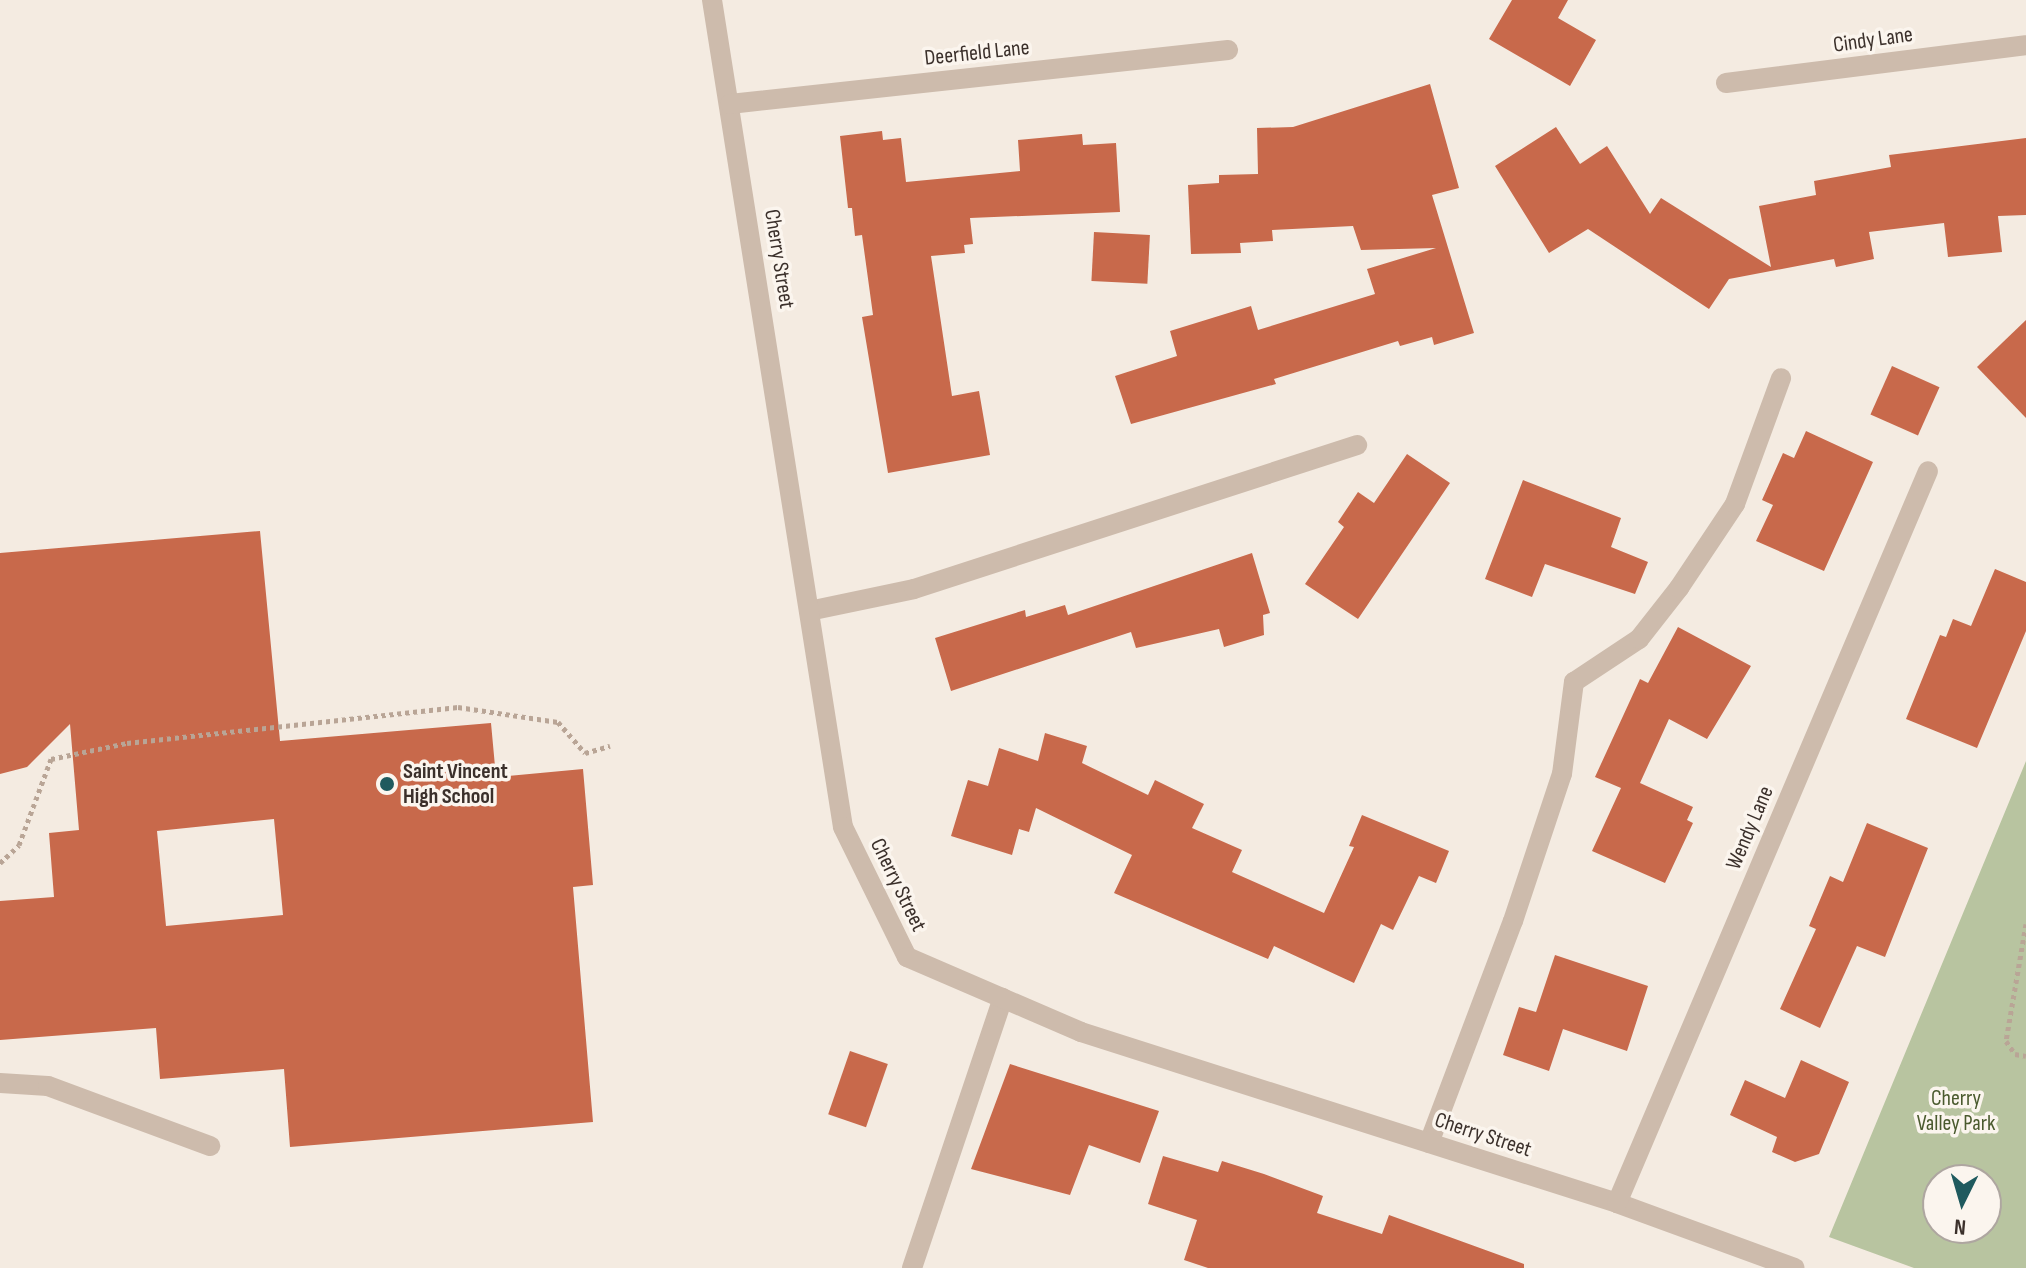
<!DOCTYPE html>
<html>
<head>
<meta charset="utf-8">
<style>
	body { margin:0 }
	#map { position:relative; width:2026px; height:1268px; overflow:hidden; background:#f4ebe1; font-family:"Sofia Sans Condensed",sans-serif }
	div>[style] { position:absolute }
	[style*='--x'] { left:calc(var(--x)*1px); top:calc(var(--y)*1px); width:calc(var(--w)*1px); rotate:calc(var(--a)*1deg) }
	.green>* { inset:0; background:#b8c4a0 }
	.building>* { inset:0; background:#c8694b; transform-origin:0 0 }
	.path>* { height:5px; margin-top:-2.5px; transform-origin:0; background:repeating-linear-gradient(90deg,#b9a596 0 4px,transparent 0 8px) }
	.service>* { height:20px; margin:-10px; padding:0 10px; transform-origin:10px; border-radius:10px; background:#cdbbac }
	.minor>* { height:20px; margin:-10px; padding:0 10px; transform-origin:10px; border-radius:10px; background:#cdbbac }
	.dots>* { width:22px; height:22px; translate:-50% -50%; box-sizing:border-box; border:4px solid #fbf5ee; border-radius:50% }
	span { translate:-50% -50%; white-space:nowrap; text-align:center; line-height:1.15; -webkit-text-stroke:7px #fbf5ee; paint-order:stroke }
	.street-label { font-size:22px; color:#3b302b }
	.poi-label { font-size:22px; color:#3b302b; font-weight:700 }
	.left { translate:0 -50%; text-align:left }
	.park-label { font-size:22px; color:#4a5a2e }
	.north { position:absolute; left:1922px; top:1164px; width:80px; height:80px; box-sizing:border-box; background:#fbf5ee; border:2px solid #aea6a0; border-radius:50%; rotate:185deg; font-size:22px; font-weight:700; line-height:32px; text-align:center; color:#3b302b }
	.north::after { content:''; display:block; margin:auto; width:28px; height:36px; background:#1f5a5e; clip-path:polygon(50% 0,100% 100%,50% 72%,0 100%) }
</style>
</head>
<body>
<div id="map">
	<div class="green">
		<div style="clip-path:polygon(evenodd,2026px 761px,2026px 1268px,1914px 1268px,1829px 1237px,2026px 761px,1938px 1180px,1986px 1180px,1986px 1228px,1938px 1228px,1938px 1180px)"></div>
	</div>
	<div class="building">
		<div style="clip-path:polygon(1512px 0,1568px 0,1558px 18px,1596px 40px,1570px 86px,1489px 39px)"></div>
		<div style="clip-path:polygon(1430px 84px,1459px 188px,1432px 195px,1474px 333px,1434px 345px,1432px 337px,1400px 346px,1398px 341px,1274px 379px,1276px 384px,1131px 424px,1115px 376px,1177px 356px,1170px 331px,1251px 306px,1258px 330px,1375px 294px,1367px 269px,1436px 248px,1361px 250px,1353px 226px,1272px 230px,1273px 241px,1240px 243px,1241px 253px,1191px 254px,1188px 185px,1219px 183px,1219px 175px,1258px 174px,1257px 128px,1293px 127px)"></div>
		<div style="clip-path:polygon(1556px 127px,1580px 164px,1607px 146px,1650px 214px,1661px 198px,1771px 267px,1759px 206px,1816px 195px,1814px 181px,1891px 167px,1889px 155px,2026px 138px,2026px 215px,1998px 216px,2002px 252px,1948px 257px,1944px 223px,1869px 232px,1874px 259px,1836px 267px,1834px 259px,1729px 279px,1709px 309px,1588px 229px,1549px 253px,1495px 166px)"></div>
		<div style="clip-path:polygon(882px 131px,883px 140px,901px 138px,906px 182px,1020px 171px,1018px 140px,1082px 134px,1083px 145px,1116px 143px,1120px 212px,970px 218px,973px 244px,964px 245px,965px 253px,931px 256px,952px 396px,979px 391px,990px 455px,888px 473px,862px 317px,873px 315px,862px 235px,855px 236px,852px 208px,848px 208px,840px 136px)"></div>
		<div style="left:1094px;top:232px;width:56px;height:49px;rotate:3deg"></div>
		<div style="clip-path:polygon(2026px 320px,2026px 418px,1977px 367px)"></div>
		<div style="left:1892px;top:366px;width:52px;height:53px;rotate:24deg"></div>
		<div style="clip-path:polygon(1806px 431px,1873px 462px,1824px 571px,1756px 541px,1773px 505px,1762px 500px,1783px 453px,1794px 458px)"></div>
		<div style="clip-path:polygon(1407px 454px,1450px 483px,1358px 619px,1305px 584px,1344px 527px,1338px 522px,1358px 492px,1374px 503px)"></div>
		<div style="clip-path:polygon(1523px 480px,1621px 518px,1611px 547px,1648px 562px,1635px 594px,1545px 564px,1532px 597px,1485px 579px)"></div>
		<div style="clip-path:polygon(evenodd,260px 531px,280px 741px,491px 723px,496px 777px,583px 769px,593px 885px,573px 887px,593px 1122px,290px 1147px,284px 1069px,160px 1079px,156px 1028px,0 1040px,0 901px,54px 897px,49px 833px,79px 830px,70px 724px,27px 767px,0 774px,0 553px,260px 531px,274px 819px,283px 915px,166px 926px,157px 831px,274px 819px)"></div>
		<div style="clip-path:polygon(1252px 553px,1270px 613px,1263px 615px,1264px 635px,1224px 647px,1219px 629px,1136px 648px,1131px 632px,951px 691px,935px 638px,1025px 610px,1026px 617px,1065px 605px,1068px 615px)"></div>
		<div style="clip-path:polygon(1995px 569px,2026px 582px,2026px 631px,1977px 748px,1906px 719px,1940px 635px,1946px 637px,1953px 619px,1971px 626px)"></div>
		<div style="clip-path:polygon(1678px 627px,1751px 666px,1707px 739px,1669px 719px,1640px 783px,1693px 807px,1687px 820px,1693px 823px,1665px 883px,1592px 851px,1621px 788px,1595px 777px,1640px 679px,1648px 683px)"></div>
		<div style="clip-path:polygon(1045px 733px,1087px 746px,1082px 763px,1148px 795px,1155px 780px,1204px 804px,1192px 828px,1242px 850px,1232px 872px,1324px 913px,1354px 847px,1349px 846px,1362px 815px,1449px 851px,1436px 883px,1419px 876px,1393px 930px,1381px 924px,1354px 983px,1274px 946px,1268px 959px,1114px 893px,1132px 855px,1036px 808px,1029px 832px,1019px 829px,1012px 855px,951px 836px,968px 780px,988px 786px,999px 748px,1038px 761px)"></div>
		<div style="clip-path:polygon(1867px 823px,1928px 848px,1885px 957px,1857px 946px,1820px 1028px,1780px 1009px,1816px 929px,1809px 926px,1830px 876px,1843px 882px)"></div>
		<div style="clip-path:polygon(1555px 955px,1648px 986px,1627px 1051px,1563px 1029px,1549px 1071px,1503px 1055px,1519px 1007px,1536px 1012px)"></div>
		<div style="left:850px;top:1051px;width:40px;height:67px;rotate:19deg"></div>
		<div style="clip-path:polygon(1801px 1060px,1849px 1082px,1819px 1154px,1795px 1162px,1772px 1152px,1777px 1137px,1730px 1115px,1745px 1080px,1785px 1098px)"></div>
		<div style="clip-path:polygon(1010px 1064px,1159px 1111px,1140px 1163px,1089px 1145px,1070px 1195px,971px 1169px)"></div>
		<div style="clip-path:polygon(1163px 1156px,1218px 1172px,1222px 1161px,1264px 1174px,1323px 1196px,1317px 1213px,1382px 1234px,1389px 1215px,1524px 1264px,1524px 1268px,1208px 1268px,1184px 1260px,1197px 1220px,1148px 1204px)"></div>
	</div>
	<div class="path">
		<div style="--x:0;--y:863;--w:26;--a:-43"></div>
		<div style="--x:19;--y:845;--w:92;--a:-69.6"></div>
		<div style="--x:51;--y:759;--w:78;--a:-11.9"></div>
		<div style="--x:127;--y:743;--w:333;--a:-6.2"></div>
		<div style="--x:458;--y:707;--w:101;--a:8.5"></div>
		<div style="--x:558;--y:722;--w:41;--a:48.9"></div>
		<div style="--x:585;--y:753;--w:26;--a:-16"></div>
		<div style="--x:2026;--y:924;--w:119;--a:99.7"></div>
		<div style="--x:2006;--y:1041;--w:16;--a:55"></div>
		<div style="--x:2015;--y:1054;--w:11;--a:10"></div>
	</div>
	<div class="service">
		<div style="--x:809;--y:611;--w:107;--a:-11.8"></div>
		<div style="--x:914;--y:589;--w:466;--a:-18"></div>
		<div style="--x:0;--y:1083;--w:48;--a:3.6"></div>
		<div style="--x:48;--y:1086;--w:173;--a:20.3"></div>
		<div style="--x:1429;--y:1143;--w:237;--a:-69.3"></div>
		<div style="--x:1513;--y:921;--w:155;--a:-71.6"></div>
		<div style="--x:1562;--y:774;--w:93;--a:-82.6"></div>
		<div style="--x:1574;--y:682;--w:78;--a:-33.5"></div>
		<div style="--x:1639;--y:639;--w:65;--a:-51.9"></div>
		<div style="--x:1679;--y:588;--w:101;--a:-56.3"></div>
		<div style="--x:1735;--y:504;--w:134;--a:-69.9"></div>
		<div style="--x:912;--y:1268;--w:285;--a:-71.4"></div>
	</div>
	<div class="minor">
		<div style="--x:712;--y:0;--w:837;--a:81"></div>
		<div style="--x:843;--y:827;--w:145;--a:63.8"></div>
		<div style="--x:907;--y:957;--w:189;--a:23.3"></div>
		<div style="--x:1081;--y:1032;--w:563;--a:17.69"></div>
		<div style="--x:1617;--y:1203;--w:189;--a:20.1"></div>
		<div style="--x:1726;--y:83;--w:302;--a:-7.2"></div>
		<div style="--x:730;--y:104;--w:501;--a:-6.19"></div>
		<div style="--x:1617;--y:1203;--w:795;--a:-66.98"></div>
	</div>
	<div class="dots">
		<div style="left:387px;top:784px;background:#1f5a5e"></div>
	</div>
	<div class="street-label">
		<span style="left:1873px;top:40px;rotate:-8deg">Cindy Lane</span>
		<span style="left:977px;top:53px;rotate:-6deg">Deerfield Lane</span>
		<span style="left:779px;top:259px;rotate:81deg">Cherry Street</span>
		<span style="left:1750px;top:828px;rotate:-67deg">Wendy Lane</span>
		<span style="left:898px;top:885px;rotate:64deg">Cherry Street</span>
		<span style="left:1483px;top:1135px;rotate:18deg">Cherry Street</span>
	</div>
	<div class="poi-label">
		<span class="left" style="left:403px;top:784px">Saint Vincent<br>High School</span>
	</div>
	<div class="park-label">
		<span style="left:1956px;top:1111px">Cherry<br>Valley Park</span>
	</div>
	<div class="north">N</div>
</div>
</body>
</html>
